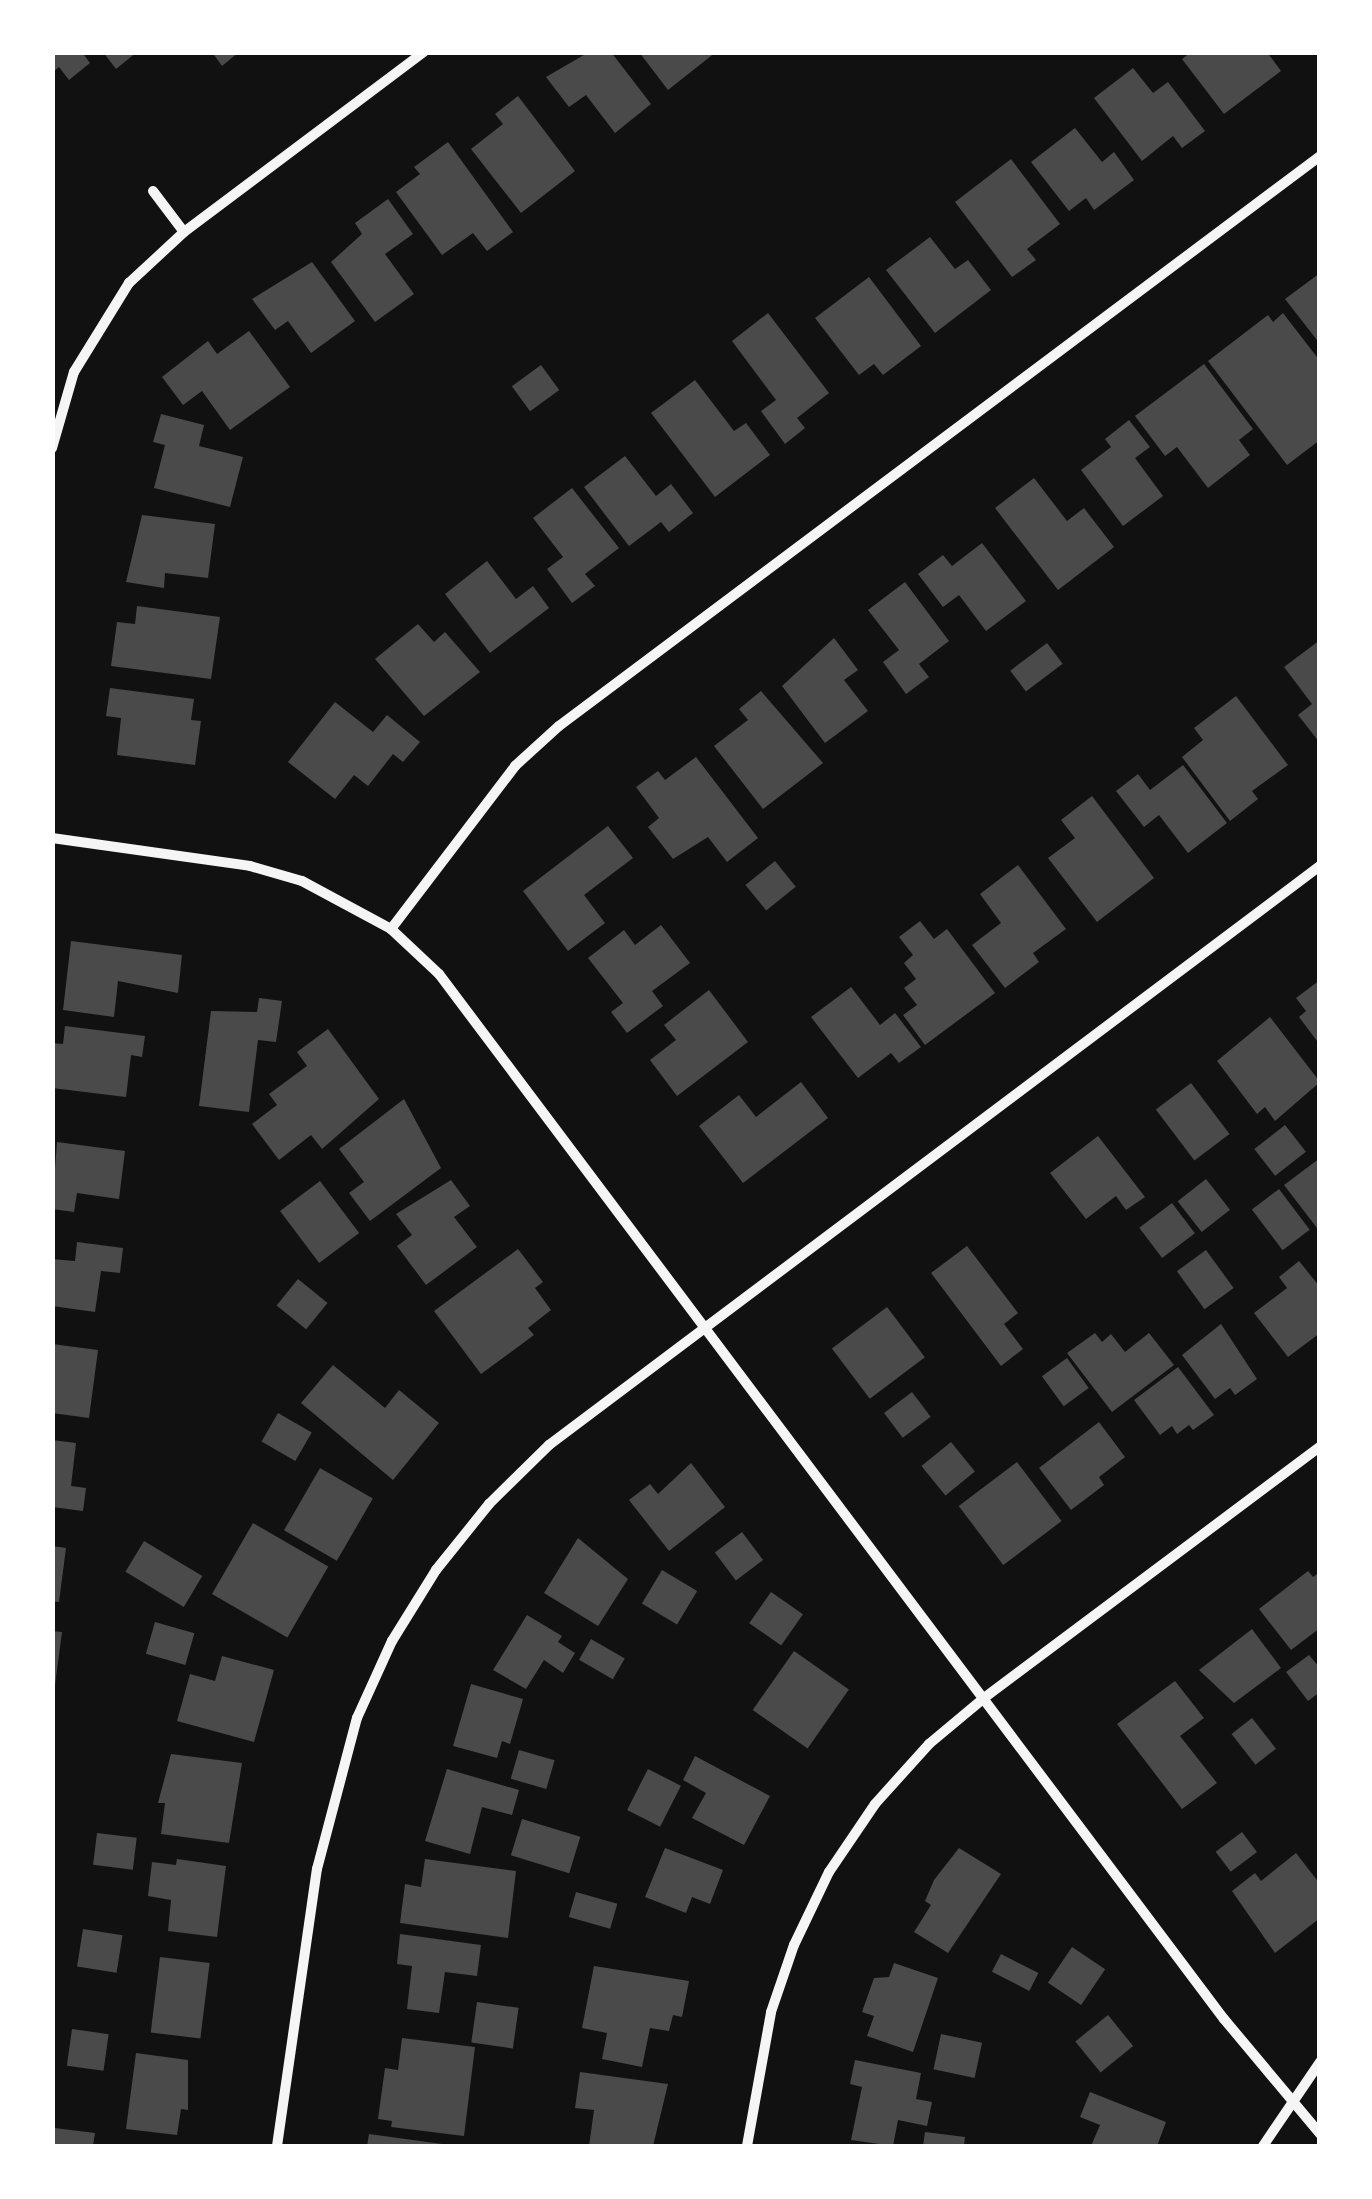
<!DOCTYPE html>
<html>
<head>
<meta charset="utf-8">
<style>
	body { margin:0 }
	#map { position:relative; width:1372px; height:2199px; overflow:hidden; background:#111; font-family:"Open Sans",sans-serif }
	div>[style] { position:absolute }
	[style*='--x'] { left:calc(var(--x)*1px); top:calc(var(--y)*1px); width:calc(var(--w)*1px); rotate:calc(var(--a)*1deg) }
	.building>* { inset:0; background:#4a4a4a; transform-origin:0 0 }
	.minor>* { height:10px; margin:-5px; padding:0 5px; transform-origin:5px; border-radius:5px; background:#f5f5f5 }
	span { translate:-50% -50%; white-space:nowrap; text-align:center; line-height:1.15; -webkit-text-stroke:9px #fff; paint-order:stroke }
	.frame { position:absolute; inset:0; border:55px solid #fff; pointer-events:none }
</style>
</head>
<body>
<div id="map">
	<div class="building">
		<div style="clip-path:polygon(52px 52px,82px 52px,90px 63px,69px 80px,59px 67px,52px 73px)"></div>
		<div style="clip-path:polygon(103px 52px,137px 52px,116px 69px)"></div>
		<div style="clip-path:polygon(212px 52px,239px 52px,222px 66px)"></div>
		<div style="clip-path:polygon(589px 52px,611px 52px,651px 104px,615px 133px,586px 95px,569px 107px,546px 77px)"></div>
		<div style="clip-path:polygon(639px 52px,716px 52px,668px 90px)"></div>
		<div style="clip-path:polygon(1191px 52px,1267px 52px,1281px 71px,1224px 114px,1182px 59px)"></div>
		<div style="clip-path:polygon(1133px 68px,1153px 93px,1168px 82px,1205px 131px,1182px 148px,1173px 136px,1142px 161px,1094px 98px)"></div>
		<div style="clip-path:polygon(518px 96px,575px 171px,521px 213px,471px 149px,503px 124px,495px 114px)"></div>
		<div style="clip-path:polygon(1075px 128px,1102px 162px,1114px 152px,1134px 180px,1094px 210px,1086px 198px,1069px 211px,1031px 162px)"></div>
		<div style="clip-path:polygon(448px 142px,513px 232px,487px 251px,473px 233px,442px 255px,396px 192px,420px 174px,414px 167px)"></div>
		<div style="clip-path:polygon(1011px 159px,1060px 224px,1027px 249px,1036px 260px,1012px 277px,955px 202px)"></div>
		<div style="clip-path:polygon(388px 199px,413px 234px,385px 254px,414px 294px,375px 322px,331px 262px,362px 234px,355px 223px)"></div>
		<div style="clip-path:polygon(930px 237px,955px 269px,968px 260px,991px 290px,935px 333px,886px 270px)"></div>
		<div style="clip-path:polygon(312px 262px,355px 321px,311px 353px,288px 321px,275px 330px,252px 299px)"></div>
		<div style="clip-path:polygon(1320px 273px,1320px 344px,1285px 299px)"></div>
		<div style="clip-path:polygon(869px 277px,921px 346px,883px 375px,874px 364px,859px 375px,815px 318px)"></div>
		<div style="clip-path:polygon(768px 313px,829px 393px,797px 418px,805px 428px,785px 444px,761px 411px,776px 400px,732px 341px)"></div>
		<div style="clip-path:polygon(1283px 313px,1320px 361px,1320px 440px,1287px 465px,1208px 361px,1268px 315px,1273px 322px)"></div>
		<div style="clip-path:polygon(249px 331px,290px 387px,230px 430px,202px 391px,183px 405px,162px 377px,208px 341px,217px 354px)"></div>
		<div style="clip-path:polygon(1204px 364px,1253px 429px,1239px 440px,1250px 455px,1208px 488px,1177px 447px,1165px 456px,1135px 416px)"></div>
		<div style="left:541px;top:365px;width:31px;height:36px;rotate:54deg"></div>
		<div style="clip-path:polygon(695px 380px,734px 431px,746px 423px,770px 455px,715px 497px,651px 413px)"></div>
		<div style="clip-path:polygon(161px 414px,204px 425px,199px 446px,243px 457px,230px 507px,154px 488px,165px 445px,153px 442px)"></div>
		<div style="clip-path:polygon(1129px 420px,1150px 447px,1135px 458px,1163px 496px,1123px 526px,1081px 470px,1111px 447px,1105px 439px)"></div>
		<div style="clip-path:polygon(625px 456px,656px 496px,671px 484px,693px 513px,669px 532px,661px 522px,629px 546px,584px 487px)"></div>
		<div style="clip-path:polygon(1034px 478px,1067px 521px,1084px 508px,1114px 547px,1058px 590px,995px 508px)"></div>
		<div style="clip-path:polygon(572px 488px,619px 548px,585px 574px,595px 586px,572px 603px,547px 569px,563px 557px,533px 518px)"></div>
		<div style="clip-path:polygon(142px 515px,215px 524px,208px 578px,165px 573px,164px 588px,126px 582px)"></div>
		<div style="clip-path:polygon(982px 543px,1026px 601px,986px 631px,959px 595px,943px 607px,918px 574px,943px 555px,952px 566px)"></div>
		<div style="clip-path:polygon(487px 561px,516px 599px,533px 586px,549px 608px,490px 653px,445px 594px)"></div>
		<div style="clip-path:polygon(905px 582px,949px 641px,919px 664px,929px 677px,906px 694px,883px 662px,899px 650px,868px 610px)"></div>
		<div style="clip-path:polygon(137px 606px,220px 617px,211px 679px,111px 666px,117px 622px,135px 624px)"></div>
		<div style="clip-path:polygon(418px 624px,434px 642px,445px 632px,480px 672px,424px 716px,375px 659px)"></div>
		<div style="clip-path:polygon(834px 638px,858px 670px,844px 680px,868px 711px,825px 743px,782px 686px)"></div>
		<div style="clip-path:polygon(1320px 640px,1320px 743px,1298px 715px,1312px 704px,1284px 667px)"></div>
		<div style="left:1047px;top:643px;width:26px;height:46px;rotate:53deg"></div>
		<div style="clip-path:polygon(110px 688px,194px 699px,191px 720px,201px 721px,195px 765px,117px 755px,121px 718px,106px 716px)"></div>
		<div style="clip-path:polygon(761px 691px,823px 763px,763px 809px,714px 746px,748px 720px,739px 709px)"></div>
		<div style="clip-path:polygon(1236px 696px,1288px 765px,1252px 791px,1258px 799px,1230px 821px,1182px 757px,1203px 740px,1194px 728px)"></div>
		<div style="clip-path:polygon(335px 702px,373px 732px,387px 715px,420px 742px,403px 762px,393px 754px,368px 786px,354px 775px,335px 799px,288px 762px)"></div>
		<div style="clip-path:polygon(696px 757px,758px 838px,727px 862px,708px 837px,673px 859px,648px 827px,659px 818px,636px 787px,658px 771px,665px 780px)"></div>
		<div style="clip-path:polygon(1183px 765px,1227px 823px,1188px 853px,1159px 815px,1144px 827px,1116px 791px,1138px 774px,1150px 790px)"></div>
		<div style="clip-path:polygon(1092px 796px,1154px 878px,1097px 922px,1048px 858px,1075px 838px,1061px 820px)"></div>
		<div style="clip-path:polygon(608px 826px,633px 858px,584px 895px,605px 923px,568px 951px,523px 891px)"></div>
		<div style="left:775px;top:861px;width:33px;height:38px;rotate:51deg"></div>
		<div style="clip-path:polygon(1018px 865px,1066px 929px,1033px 953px,1039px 962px,1005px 988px,972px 945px,1001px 923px,980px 894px)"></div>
		<div style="clip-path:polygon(920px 921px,934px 939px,947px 929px,995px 993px,925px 1045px,903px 1015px,917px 1005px,904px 988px,916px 979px,904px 963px,913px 955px,899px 937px)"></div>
		<div style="clip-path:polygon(661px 925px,690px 963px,652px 991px,663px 1006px,627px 1033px,611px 1012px,623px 1003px,588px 958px,624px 930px,635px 945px)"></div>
		<div style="clip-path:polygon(71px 941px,182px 955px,178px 993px,118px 981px,114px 1017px,63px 1010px)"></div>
		<div style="clip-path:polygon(1320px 980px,1320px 1040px,1317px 1041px,1299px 1017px,1306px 1011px,1296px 998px)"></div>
		<div style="clip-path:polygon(851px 987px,880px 1025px,895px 1013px,921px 1047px,899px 1063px,891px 1053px,858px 1078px,811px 1017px)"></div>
		<div style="clip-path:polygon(709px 990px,748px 1042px,677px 1096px,650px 1060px,676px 1040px,664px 1025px)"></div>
		<div style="clip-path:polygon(259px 998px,282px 1001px,276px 1042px,258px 1040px,249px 1112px,199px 1106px,211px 1011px,257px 1012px)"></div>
		<div style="clip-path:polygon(1270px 1017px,1320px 1082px,1275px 1121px,1265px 1107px,1257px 1114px,1217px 1061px)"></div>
		<div style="clip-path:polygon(65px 1026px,145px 1036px,142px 1057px,131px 1055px,126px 1097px,52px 1088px,52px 1043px,63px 1044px)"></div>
		<div style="clip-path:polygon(328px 1029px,379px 1099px,322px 1149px,311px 1135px,279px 1160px,252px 1124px,277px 1105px,269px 1094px,307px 1066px,297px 1052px)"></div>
		<div style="clip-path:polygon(801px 1082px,828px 1118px,743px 1183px,699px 1126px,739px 1095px,756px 1117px)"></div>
		<div style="left:1191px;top:1083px;width:64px;height:44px;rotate:53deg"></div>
		<div style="clip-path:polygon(404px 1099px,441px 1168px,370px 1221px,349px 1193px,364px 1182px,339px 1149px)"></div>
		<div style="left:1285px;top:1125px;width:34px;height:39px;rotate:52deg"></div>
		<div style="clip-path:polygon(1098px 1136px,1145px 1197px,1126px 1210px,1116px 1196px,1086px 1219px,1050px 1173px)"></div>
		<div style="clip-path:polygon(57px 1142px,125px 1151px,119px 1199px,77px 1193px,74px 1212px,52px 1209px)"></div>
		<div style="clip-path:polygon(1320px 1158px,1320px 1226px,1317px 1228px,1284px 1185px)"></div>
		<div style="left:1206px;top:1179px;width:39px;height:36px;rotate:52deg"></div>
		<div style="clip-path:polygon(451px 1180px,470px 1206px,454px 1217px,477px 1247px,426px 1285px,397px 1246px,412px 1235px,396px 1214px)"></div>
		<div style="left:320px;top:1181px;width:65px;height:50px;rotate:53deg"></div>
		<div style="left:1279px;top:1189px;width:51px;height:34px;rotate:53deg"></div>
		<div style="left:1172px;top:1203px;width:38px;height:41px;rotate:53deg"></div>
		<div style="clip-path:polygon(77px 1242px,123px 1248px,120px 1273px,101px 1271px,95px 1312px,52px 1306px,52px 1259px,75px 1261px)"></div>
		<div style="clip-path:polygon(967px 1246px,1018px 1313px,1004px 1324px,1023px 1349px,1001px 1366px,931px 1273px)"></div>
		<div style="clip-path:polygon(518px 1249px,543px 1282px,535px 1288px,551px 1310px,528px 1328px,534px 1335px,481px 1374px,434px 1311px)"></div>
		<div style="left:1206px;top:1250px;width:47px;height:36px;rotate:54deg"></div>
		<div style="clip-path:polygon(1299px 1261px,1320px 1287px,1320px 1333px,1288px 1357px,1254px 1313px,1287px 1288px,1279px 1277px)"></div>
		<div style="left:298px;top:1279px;width:38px;height:34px;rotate:39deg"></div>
		<div style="left:887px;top:1307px;width:63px;height:69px;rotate:53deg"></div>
		<div style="clip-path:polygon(1221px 1324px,1257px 1379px,1235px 1395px,1230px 1388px,1215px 1399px,1182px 1355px)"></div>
		<div style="clip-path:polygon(1095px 1333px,1102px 1342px,1111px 1334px,1125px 1352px,1149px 1333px,1174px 1365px,1112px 1412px,1067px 1353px)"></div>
		<div style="clip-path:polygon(52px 1344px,98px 1350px,89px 1418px,52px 1413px)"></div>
		<div style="left:1067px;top:1358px;width:37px;height:31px;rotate:54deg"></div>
		<div style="clip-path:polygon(333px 1365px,385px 1408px,399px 1390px,439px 1423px,393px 1480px,301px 1403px)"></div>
		<div style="clip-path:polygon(1178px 1367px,1214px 1415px,1193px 1430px,1189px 1425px,1177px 1434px,1172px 1426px,1160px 1435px,1134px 1400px)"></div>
		<div style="left:912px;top:1392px;width:31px;height:35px;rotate:53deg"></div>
		<div style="left:278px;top:1413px;width:39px;height:33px;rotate:30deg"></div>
		<div style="clip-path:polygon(1099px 1422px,1125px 1457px,1099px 1477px,1104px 1485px,1071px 1510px,1039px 1468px)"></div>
		<div style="clip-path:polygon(52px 1440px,76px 1443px,71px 1486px,86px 1488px,83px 1511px,52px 1507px)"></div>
		<div style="left:951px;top:1442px;width:38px;height:38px;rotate:51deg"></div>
		<div style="left:1017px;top:1462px;width:74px;height:73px;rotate:53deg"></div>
		<div style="clip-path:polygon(691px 1463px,725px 1507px,669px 1551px,629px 1500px,650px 1484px,658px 1494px)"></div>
		<div style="left:320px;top:1468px;width:61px;height:72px;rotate:30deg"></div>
		<div style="left:253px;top:1523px;width:87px;height:82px;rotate:30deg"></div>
		<div style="left:742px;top:1532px;width:35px;height:34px;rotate:53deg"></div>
		<div style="clip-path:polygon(578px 1538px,628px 1579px,598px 1626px,544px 1593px)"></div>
		<div style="left:144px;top:1541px;width:68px;height:36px;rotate:31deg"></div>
		<div style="clip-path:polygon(52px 1546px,66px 1548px,59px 1602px,52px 1601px)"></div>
		<div style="left:662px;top:1570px;width:41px;height:39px;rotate:31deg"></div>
		<div style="clip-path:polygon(1308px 1571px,1313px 1577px,1320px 1572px,1320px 1628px,1291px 1650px,1259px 1609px)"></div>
		<div style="left:771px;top:1592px;width:39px;height:38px;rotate:35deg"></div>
		<div style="clip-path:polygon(527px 1615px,562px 1636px,558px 1642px,575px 1653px,563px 1673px,544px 1660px,526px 1689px,493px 1670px)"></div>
		<div style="left:155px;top:1622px;width:41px;height:33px;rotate:16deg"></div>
		<div style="clip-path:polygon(1252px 1629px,1281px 1668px,1234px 1703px,1199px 1670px)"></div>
		<div style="clip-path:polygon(52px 1631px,62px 1632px,55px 1685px,52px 1685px)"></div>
		<div style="left:591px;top:1639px;width:39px;height:24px;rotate:30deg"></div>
		<div style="left:794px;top:1651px;width:67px;height:72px;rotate:35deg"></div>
		<div style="clip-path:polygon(1309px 1655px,1320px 1668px,1320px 1692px,1308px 1701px,1286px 1672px)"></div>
		<div style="clip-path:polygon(222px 1656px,274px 1670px,254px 1742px,177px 1721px,190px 1674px,215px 1681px)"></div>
		<div style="clip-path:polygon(1175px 1681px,1204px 1718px,1180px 1736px,1217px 1783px,1182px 1809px,1117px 1724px)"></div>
		<div style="clip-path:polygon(471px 1684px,523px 1699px,510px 1744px,502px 1741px,497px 1758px,453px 1746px)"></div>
		<div style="left:1252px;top:1718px;width:39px;height:26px;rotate:52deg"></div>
		<div style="left:519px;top:1750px;width:37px;height:30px;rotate:16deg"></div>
		<div style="clip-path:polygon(171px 1754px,242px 1763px,229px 1843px,161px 1834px,165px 1803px,158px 1803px)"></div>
		<div style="clip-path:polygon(695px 1756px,770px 1796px,744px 1845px,692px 1818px,706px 1793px,683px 1780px)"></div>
		<div style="clip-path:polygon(447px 1769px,519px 1790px,512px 1815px,482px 1807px,470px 1854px,425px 1841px)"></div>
		<div style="left:648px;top:1769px;width:37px;height:46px;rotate:27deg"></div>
		<div style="left:522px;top:1819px;width:61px;height:38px;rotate:17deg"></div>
		<div style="left:1242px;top:1832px;width:25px;height:33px;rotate:53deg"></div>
		<div style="left:97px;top:1833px;width:40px;height:32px;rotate:7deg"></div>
		<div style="clip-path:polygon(665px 1848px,723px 1870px,710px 1904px,692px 1897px,686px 1913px,645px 1897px)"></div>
		<div style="clip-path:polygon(959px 1848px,1001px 1874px,948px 1953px,914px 1932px,931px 1905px,925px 1901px,934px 1880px)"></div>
		<div style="clip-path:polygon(1296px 1853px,1320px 1884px,1320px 1918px,1275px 1953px,1232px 1891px,1255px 1873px,1261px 1881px)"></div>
		<div style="clip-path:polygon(177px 1859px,226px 1866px,217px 1937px,168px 1931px,171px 1900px,148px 1896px,152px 1862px,176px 1865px)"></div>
		<div style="clip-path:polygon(425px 1859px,516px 1871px,508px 1938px,400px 1923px,405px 1884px,421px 1887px)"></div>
		<div style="left:576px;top:1892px;width:43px;height:26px;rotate:16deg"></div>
		<div style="left:83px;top:1929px;width:40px;height:38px;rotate:9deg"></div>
		<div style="clip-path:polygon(400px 1934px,481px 1945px,477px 1976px,445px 1972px,439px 2013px,407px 2009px,412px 1966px,397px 1964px)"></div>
		<div style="left:1072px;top:1947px;width:40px;height:43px;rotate:34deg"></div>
		<div style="left:1001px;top:1954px;width:42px;height:20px;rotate:27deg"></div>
		<div style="left:160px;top:1957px;width:50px;height:76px;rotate:7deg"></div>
		<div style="clip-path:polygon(894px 1963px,938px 1978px,913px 2052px,867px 2036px,874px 2016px,862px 2012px,874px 1978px,889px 1977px)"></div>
		<div style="clip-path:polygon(594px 1966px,689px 1981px,682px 2017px,673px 2015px,669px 2031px,650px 2028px,642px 2067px,602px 2059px,607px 2033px,582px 2028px)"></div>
		<div style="left:477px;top:2002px;width:42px;height:41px;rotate:8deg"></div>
		<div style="left:1108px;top:2015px;width:40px;height:42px;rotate:51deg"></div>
		<div style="left:72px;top:2029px;width:37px;height:37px;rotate:8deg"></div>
		<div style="left:941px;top:2034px;width:42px;height:36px;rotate:12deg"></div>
		<div style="clip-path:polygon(402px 2038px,475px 2047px,464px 2136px,391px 2127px,392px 2121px,378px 2119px,385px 2068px,398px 2070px)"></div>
		<div style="clip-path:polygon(136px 2053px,188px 2060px,188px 2110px,181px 2109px,177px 2135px,126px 2129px)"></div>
		<div style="clip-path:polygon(855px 2060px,921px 2073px,916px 2099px,932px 2102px,927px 2126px,898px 2120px,893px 2146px,851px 2140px,862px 2087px,850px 2084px)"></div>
		<div style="clip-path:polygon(580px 2072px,668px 2084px,653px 2146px,589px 2146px,594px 2110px,575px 2108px)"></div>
		<div style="clip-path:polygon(1090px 2092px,1166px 2122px,1157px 2146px,1091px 2146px,1100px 2125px,1080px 2117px)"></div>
		<div style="clip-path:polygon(55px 2128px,95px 2133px,93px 2146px,53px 2146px)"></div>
		<div style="clip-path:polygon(925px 2132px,965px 2137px,964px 2146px,923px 2146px)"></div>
		<div style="clip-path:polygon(369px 2134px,442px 2144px,442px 2146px,367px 2146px)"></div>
	</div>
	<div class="minor">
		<div style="--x:153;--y:191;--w:51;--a:52.9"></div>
		<div style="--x:52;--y:448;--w:79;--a:-73.9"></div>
		<div style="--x:74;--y:372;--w:105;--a:-58.3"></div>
		<div style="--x:129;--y:283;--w:75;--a:-42.8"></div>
		<div style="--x:184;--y:232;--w:300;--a:-36.9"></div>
		<div style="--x:52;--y:838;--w:200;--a:8"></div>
		<div style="--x:250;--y:866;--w:54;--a:16.1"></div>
		<div style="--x:302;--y:881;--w:101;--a:28.3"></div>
		<div style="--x:391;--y:929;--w:66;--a:43.2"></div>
		<div style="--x:439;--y:974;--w:1307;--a:53.09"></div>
		<div style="--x:1224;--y:2019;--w:150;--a:50.1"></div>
		<div style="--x:391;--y:929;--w:205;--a:-52.7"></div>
		<div style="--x:515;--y:766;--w:59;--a:-42.3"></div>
		<div style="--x:559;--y:726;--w:951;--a:-36.83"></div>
		<div style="--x:277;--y:2146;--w:280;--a:-81.8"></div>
		<div style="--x:317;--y:1869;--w:156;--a:-75.2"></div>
		<div style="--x:357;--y:1718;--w:85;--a:-65.6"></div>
		<div style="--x:392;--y:1641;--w:84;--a:-58.2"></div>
		<div style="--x:436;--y:1570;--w:85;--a:-51.2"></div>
		<div style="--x:489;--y:1504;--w:84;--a:-44.5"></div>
		<div style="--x:549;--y:1445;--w:964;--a:-36.91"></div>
		<div style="--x:747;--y:2146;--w:136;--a:-79.8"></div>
		<div style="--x:771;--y:2012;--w:71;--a:-71.1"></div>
		<div style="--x:794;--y:1945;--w:81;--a:-64.4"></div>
		<div style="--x:829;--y:1872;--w:82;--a:-55.9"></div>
		<div style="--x:875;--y:1804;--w:81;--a:-48"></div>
		<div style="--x:929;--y:1744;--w:72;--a:-39.9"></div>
		<div style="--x:984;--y:1698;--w:419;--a:-36.8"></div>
		<div style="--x:1263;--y:2146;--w:102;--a:-55.8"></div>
	</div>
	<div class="frame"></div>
</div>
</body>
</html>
